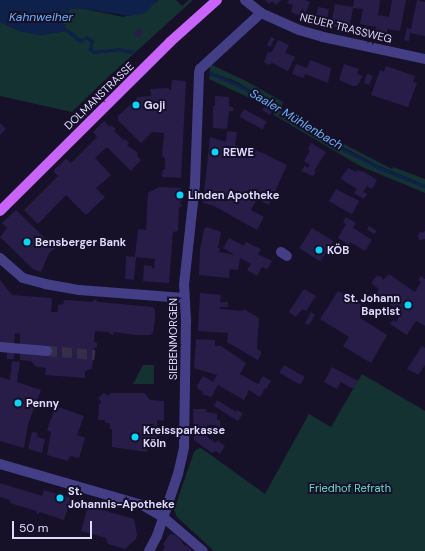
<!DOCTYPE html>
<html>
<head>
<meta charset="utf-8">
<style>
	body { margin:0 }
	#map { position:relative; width:425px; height:551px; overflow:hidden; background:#161128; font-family:"DM Sans",sans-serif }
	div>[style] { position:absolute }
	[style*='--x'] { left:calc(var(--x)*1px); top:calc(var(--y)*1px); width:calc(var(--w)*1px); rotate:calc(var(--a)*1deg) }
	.green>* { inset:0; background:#143232 }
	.water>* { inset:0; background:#0e214a }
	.stream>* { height:3px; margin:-1.5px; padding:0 1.5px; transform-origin:1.5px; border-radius:1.5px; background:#0e214a }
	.building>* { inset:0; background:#281d49; transform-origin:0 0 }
	.minor-tunnel>* { height:10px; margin-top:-5px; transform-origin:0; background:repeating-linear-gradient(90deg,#342f48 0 10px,transparent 0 15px) }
	.minor>* { height:10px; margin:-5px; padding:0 5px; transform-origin:5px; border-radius:5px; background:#443e86 }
	.major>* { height:10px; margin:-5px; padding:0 5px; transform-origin:5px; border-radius:5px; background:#c964fa }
	.dots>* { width:11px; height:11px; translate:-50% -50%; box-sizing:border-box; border:2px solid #161128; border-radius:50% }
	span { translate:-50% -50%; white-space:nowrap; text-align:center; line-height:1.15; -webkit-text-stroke:4px #161128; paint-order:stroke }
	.street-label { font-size:11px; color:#dfd9fe }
	.poi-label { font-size:11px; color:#dfd9fe; font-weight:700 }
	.left { translate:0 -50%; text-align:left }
	.right { translate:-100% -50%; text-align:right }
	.park-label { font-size:11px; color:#66ddc5 }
	.water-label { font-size:12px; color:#6bb1fa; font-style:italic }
	.scale { position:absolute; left:12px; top:521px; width:80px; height:18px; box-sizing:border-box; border:2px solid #dfd9fe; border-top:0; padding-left:5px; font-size:12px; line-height:14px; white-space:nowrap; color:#dfd9fe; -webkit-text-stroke:3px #161128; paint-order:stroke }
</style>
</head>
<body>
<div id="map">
	<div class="green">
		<div style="clip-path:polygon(158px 0,176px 0,182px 6px,189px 0,193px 0,107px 78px,72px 112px,0 96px,0 22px,19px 31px,41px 35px,65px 31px,79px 42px,87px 39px,91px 43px,89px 50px,93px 54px,119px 51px,132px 54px,135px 51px,105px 50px,94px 51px,92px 48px,94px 41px,87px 36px,83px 39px,79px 38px,66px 28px,63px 22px,65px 16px,70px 9px,79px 8px,124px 17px,157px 2px)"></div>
		<div style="clip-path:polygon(210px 64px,248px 82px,283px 102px,281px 108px,235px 81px,210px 72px)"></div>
		<div style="clip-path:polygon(210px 75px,233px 84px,267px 101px,301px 127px,346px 152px,376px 168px,425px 188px,425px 193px,360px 166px,274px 115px,274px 112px,260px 103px,209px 79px)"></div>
		<div style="clip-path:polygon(296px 120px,316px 131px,317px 130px,392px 169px,393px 167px,425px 179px,425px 185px,377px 165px,320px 135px)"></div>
		<div style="clip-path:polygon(143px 365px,154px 365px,154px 384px,133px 384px)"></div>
		<div style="clip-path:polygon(362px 374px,425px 411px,425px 551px,214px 551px,177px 517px,174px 510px,194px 452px,197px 449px,201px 448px,265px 494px,309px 414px,331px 427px)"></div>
	</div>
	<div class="water">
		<div style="clip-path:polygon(0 0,158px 0,145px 13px,130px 16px,79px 8px,70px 9px,63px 22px,66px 28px,79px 38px,83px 39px,87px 36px,94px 41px,92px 48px,94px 51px,119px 48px,136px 51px,132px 54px,119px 51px,93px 54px,89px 50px,91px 42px,87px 39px,82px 43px,78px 42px,65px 31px,41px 35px,19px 31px,0 22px)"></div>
	</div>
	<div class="stream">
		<div style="--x:210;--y:73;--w:26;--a:23"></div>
		<div style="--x:234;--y:83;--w:37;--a:27"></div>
		<div style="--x:267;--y:100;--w:44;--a:36.6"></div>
		<div style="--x:302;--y:126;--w:53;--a:29.5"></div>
		<div style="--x:348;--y:152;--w:33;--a:27"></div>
		<div style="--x:377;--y:167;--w:52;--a:21.6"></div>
	</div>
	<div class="building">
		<div style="clip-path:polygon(265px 0,281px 0,276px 5px,272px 1px,269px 4px)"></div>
		<div style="clip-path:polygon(289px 0,304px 0,310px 2px,304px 17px,291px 12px,293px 5px,287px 3px)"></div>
		<div style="clip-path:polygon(354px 0,380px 0,378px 15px,389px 17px,392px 0,406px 0,400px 31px,387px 29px,387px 32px,375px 30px,376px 27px,360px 24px,363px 9px,353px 8px,349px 29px,331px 26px,335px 4px,353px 7px)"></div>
		<div style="clip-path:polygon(417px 0,425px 2px,425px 36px,410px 33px,409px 41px,404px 40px,407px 28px,411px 29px)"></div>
		<div style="left:318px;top:7px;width:11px;height:15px;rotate:10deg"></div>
		<div style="clip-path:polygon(139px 28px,143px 33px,138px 38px,134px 33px)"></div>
		<div style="left:271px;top:37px;width:4px;height:9px;rotate:27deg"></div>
		<div style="clip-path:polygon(278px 40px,289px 45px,285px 53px,295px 57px,288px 71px,272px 63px,269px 65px,264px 62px,268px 52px,271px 53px)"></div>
		<div style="clip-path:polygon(310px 60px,331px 68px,328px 83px,305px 74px,304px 78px,292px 74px,296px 64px,307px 68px)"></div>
		<div style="clip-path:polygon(344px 64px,359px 69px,357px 74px,363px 76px,357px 86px,353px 86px,339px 80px)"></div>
		<div style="clip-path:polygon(386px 66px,415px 76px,413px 82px,417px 83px,408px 107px,371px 95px,380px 70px,384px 72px)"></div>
		<div style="clip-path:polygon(367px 74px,373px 76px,369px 85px,364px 83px)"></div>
		<div style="clip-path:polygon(172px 80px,186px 81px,181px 178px,162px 177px,163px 169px,165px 170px,165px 158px,162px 157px,164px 133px,152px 132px,141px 143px,118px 120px,118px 116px,131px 104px,134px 105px,137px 103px,135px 100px,138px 97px,151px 96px,150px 89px,169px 88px,169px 90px,171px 90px)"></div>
		<div style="clip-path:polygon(215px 96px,229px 97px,229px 106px,233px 107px,233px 111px,229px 111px,227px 129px,213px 128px,213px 106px,215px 106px)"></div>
		<div style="clip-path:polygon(265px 106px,272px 111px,270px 115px,262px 110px)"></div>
		<div style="left:244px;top:109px;width:26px;height:9px;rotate:29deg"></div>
		<div style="clip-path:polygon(104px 121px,110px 127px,111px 125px,116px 129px,114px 131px,123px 140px,125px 139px,129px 143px,127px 145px,138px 153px,137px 156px,141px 160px,131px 171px,107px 147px,95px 158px,111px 175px,96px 188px,105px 197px,86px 215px,66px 195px,38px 224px,24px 210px,58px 176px,53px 171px,66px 159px,71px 163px,97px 137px,93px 132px)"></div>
		<div style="clip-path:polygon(0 123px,6px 129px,0 135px)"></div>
		<div style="clip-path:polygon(227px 131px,237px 132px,235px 145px,263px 153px,287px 165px,269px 205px,257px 199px,251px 210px,264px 217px,257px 230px,214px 206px,203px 203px,210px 137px,226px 142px)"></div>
		<div style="clip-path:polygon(311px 143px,326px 152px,314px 171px,316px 172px,313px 176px,301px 171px,305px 166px,308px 168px,310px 165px,304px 161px,310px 151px,308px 149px)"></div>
		<div style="clip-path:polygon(348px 168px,356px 172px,357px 170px,364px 172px,377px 180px,372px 189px,367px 186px,363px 192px,367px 194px,364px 199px,354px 193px,357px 189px,341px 179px,341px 178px)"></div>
		<div style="clip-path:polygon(159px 187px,181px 188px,181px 193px,183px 193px,182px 196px,180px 196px,182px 198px,182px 202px,180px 201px,182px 207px,179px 207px,178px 231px,173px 232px,169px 283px,143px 281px,144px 265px,152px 266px,152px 268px,154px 269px,155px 259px,136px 257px,134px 280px,125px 279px,126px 256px,135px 257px,138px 229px,146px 230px,148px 193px)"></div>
		<div style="clip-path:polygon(336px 189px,359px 201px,353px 213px,351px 214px,329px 201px)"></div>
		<div style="clip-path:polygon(16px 210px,55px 248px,49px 253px,41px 272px,33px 269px,0 237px,7px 228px,2px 223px)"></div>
		<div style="clip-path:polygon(346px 217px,356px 223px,353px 228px,372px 240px,365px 251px,350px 242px,349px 245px,338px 238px,346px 224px,343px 222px)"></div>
		<div style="left:369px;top:226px;width:9px;height:4px;rotate:32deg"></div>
		<div style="clip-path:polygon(207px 227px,221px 232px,218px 248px,220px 248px,219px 252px,235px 255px,223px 248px,229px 238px,244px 246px,246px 242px,261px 249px,258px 254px,272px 261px,267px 269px,262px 267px,257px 276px,247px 270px,251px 264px,240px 258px,238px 270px,230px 269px,229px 278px,199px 275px,200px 250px,204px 229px)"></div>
		<div style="left:312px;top:228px;width:25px;height:24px;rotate:32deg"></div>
		<div style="clip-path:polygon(421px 231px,423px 233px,425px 231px,425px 239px,419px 240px,418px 235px)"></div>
		<div style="clip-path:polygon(376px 273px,377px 277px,381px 276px,383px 280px,389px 274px,415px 292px,421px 282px,418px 280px,421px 276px,425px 279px,425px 326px,416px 321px,407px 335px,390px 324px,393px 320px,396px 322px,402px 312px,375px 296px,379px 289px,371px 283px,376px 277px)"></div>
		<div style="clip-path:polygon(0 280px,12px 295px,52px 298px,51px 312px,58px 312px,58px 305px,64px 304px,63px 302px,65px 300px,92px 302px,95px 299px,98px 302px,153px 307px,155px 310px,155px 318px,153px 333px,150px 335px,135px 335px,114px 332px,113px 335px,110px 334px,109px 332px,95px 331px,94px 342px,97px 343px,97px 347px,94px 348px,92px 369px,85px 371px,85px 378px,45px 375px,46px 368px,36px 367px,31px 361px,20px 360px,20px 334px,15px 333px,14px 346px,0 345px)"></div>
		<div style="clip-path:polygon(304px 289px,316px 296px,306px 311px,302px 309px,296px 317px,289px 312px)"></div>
		<div style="clip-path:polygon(338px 291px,367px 308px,360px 318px,387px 335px,371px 363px,343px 346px,349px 337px,320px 319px)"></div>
		<div style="clip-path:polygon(200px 293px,221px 295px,220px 302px,228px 302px,228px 307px,220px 307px,220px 309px,243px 311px,244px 309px,259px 318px,257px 349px,262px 352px,258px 360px,227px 342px,228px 333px,198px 331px)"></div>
		<div style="clip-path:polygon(311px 312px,315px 315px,309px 325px,305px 323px)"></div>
		<div style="clip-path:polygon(196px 339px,215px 340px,215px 346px,221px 346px,246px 363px,240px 374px,258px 384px,263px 376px,271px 381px,266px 389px,265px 388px,260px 397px,249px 390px,244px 400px,218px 385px,211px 397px,202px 394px,203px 392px,198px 389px,197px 386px,203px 376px,213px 382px,217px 375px,194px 368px)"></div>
		<div style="clip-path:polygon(422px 346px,425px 348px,425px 365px,418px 375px,407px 369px)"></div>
		<div style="left:7px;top:351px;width:7px;height:8px"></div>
		<div style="clip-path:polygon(12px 361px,20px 362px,17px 382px,41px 390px,28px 424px,24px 448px,0 441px,0 377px,10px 380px)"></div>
		<div style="left:284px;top:365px;width:24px;height:9px;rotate:30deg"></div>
		<div style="clip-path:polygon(332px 367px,358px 381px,353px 389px,341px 382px,337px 389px,324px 382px)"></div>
		<div style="clip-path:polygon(104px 393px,109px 396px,110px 393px,145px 393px,150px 400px,164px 401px,164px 421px,157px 420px,157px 446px,148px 446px,147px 452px,112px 447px,112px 429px,110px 429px,110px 423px,105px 423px,105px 420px,98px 420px,99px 404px,102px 403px,98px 398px)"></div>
		<div style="clip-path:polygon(217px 400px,236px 412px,237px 410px,243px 413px,238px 421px,214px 406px)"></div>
		<div style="clip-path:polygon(56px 406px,84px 416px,77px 435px,85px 438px,79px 458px,70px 456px,68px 461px,47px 455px,51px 432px,47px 430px)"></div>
		<div style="clip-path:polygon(193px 409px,206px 409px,206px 412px,217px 414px,217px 420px,220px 420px,221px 429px,215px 425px,207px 425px,207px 437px,216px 443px,217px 440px,225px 446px,220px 454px,216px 451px,212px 453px,194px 440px)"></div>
		<div style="clip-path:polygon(32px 432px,38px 433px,37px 437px,45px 439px,42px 453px,28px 449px)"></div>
		<div style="clip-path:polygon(0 483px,42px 496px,44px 490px,71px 498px,64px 520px,39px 512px,39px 514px,36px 513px,37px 511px,10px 503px,10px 500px,0 497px)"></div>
		<div style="clip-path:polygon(88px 506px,134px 519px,137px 534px,136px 539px,125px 549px,108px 544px,106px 538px,81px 531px)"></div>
		<div style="clip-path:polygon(171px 534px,175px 535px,183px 542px,182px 543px,185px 546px,186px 545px,193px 551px,163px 551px,165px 546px,163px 545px,168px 536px)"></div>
	</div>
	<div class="minor-tunnel">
		<div style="--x:47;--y:351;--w:48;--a:4.8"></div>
	</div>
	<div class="minor">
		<div style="--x:245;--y:0;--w:21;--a:39"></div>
		<div style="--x:261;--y:13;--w:42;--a:24.1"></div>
		<div style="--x:299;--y:30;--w:25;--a:16"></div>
		<div style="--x:323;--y:37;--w:104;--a:12.2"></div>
		<div style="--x:281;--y:252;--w:7;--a:34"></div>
		<div style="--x:0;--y:258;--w:30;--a:41"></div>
		<div style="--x:23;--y:278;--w:23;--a:15"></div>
		<div style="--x:45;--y:284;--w:35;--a:10"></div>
		<div style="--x:79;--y:290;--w:105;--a:4.4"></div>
		<div style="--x:0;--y:347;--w:47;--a:4.9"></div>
		<div style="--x:0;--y:464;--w:148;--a:16.1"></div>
		<div style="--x:142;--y:505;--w:24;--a:30"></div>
		<div style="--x:163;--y:517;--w:52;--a:40.4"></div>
		<div style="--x:149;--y:551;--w:17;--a:-62"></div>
		<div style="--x:157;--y:536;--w:65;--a:-71.3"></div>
		<div style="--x:178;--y:474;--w:28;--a:-77"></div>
		<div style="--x:184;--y:447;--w:126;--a:-89.1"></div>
		<div style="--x:186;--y:321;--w:36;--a:-93"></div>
		<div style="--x:184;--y:285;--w:102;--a:-83.8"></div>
		<div style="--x:195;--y:184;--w:111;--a:-87.9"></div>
		<div style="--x:199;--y:73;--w:4;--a:-76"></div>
		<div style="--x:200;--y:69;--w:83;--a:-42.6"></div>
	</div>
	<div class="major">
		<div style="--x:0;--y:211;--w:240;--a:-44.8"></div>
		<div style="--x:170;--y:42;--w:63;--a:-41.8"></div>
	</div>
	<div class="dots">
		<div style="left:136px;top:105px;background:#0cd4f8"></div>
		<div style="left:215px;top:152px;background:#0cd4f8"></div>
		<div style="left:180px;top:195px;background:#0cd4f8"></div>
		<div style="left:27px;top:242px;background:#0cd4f8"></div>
		<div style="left:319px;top:250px;background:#0cd4f8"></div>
		<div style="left:408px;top:305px;background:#0cd4f8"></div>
		<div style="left:18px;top:403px;background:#0cd4f8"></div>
		<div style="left:135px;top:437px;background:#0cd4f8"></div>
		<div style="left:60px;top:498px;background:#0cd4f8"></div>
	</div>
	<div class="street-label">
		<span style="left:346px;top:28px;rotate:14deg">NEUER TRASSWEG</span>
		<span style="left:99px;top:96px;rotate:-44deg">DOLMANSTRASSE</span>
		<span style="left:173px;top:339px;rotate:-90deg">SIEBENMORGEN</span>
	</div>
	<div class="poi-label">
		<span class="left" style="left:144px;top:105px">Goji</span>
		<span class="left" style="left:223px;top:152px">REWE</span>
		<span class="left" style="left:188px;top:195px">Linden Apotheke</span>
		<span class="left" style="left:35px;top:242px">Bensberger Bank</span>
		<span class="left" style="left:327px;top:250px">KÖB</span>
		<span class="right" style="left:400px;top:305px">St. Johann<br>Baptist</span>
		<span class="left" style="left:26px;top:403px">Penny</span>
		<span class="left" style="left:143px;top:437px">Kreissparkasse<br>Köln</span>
		<span class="left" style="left:68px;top:498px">St.<br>Johannis-Apotheke</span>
	</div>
	<div class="park-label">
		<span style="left:350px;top:488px">Friedhof Refrath</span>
	</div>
	<div class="water-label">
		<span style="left:41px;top:18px">Kahnweiher</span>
		<span style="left:296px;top:120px;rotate:31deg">Saaler Mühlenbach</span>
	</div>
	<div class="scale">50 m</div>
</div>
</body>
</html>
